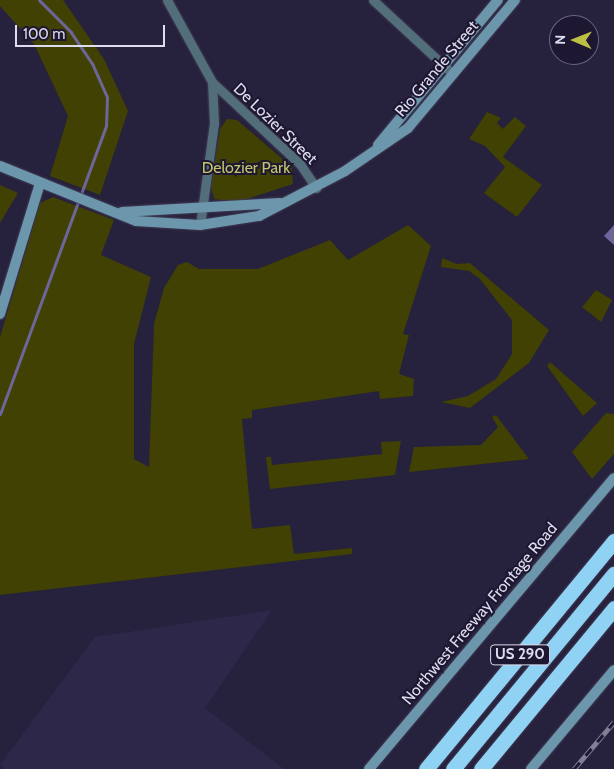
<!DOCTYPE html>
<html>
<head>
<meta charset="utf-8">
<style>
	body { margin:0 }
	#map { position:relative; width:614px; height:769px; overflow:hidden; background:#26213c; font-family:Cabin,sans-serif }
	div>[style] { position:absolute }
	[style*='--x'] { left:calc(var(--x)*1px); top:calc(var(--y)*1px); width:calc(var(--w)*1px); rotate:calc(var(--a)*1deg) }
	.built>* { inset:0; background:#2d2749 }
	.green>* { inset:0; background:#404102 }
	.water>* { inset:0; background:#6e659a }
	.stream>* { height:3px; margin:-1.5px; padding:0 1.5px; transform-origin:1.5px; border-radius:1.5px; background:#6e659a }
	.roads { filter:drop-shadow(0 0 1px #403b55) drop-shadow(0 0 1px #403b55) }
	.street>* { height:9px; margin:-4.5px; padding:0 4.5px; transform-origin:4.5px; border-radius:4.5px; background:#536e7b }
	.secondary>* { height:10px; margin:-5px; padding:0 5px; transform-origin:5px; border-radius:5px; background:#6c96ac }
	.highway>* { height:15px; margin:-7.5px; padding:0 7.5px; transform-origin:7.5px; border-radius:7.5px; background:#8fd2f4 }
	.rail>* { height:5px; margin-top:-2.5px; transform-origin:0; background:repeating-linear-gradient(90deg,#1d1732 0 9px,#817e95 0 18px); box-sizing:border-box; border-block:1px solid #817e95 }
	span { translate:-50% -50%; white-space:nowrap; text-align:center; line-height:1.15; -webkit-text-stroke:4px #1d1732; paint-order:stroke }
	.shield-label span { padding:1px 4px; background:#1d1732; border:1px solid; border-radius:4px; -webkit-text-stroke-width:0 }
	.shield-label { font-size:15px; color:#dedcef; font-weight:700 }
	.street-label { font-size:16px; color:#dedcef }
	.park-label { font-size:16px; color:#c2c56c }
	.north { position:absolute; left:549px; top:15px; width:50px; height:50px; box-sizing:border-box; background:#1d1732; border:1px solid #6a667e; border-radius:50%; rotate:271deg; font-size:14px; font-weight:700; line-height:20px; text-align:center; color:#dedcef }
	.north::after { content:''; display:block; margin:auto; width:18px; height:22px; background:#bcbf44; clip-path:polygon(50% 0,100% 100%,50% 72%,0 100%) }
	.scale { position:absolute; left:15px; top:25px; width:150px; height:22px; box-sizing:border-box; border:2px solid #dedcef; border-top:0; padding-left:6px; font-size:15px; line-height:18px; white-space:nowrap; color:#dedcef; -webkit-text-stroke:4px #1d1732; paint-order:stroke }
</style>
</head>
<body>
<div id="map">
	<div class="built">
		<div style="clip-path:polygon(272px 610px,205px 708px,284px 769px,5px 769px,0 765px,95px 637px)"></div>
	</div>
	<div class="green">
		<div style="clip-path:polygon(0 0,63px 0,104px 59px,128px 111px,100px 195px,50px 176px,68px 116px,34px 44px,0 6px)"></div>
		<div style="clip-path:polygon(487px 112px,501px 118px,497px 123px,503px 129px,515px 117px,526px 126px,503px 157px,542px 185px,517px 217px,484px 193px,505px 167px,485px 146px,469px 139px)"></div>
		<div style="clip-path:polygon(227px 119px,237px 120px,292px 167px,293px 184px,238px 202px,214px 199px,211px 187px,220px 129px)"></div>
		<div style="clip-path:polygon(0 185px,18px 193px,0 223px)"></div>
		<div style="clip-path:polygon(53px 197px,114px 220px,101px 255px,151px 277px,134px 344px,134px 459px,149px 467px,154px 324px,164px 288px,178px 265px,187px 262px,199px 269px,258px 269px,330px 240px,348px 260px,408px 225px,431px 246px,403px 334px,409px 335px,399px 374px,414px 379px,413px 396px,380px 399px,379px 391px,252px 410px,252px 418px,242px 419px,252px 529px,290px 525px,294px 554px,352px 548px,352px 554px,0 595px,0 337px,40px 203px)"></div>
		<div style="clip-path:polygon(442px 258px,457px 264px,470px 263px,549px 330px,529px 363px,470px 408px,441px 402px,468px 396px,496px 379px,512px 354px,512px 320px,479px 278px,469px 271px,441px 267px)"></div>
		<div style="clip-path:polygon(596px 290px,612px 300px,601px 322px,582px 307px)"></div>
		<div style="clip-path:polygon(550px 362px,597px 403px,583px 416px,547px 366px)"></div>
		<div style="clip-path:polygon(606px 413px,614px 414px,614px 454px,592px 479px,572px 452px)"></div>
		<div style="clip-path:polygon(496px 415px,529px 459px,409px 472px,414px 447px,481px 445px,498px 427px,492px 417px)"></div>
		<div style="clip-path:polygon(401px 441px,395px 475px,270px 489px,266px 457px,271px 457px,272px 465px,382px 454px,381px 442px)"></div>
	</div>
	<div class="water">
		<div style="clip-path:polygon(614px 225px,614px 245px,604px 236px)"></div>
	</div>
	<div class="stream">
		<div style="--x:0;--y:414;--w:307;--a:-69.8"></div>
		<div style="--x:106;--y:126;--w:29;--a:-88"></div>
		<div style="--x:107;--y:97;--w:35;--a:-114"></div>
		<div style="--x:93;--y:65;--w:40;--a:-124"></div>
		<div style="--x:71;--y:32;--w:45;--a:-135"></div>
	</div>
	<div class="roads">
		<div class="street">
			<div style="--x:167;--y:0;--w:94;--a:61.2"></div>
			<div style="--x:212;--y:82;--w:41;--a:87.2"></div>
			<div style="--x:214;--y:123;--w:103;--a:97.8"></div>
			<div style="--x:373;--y:0;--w:109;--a:42.8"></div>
			<div style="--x:212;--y:82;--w:120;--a:43"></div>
			<div style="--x:300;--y:164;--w:29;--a:56"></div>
		</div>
		<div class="secondary">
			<div style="--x:378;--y:145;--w:188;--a:-50.4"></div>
			<div style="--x:0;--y:166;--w:147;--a:22"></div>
			<div style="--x:136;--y:221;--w:64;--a:3.6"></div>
			<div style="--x:200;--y:225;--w:60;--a:-8.7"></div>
			<div style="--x:259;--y:216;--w:97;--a:-27.6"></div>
			<div style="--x:345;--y:171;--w:76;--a:-34.3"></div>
			<div style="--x:408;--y:128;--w:167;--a:-50.1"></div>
			<div style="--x:122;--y:212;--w:158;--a:-3.3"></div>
			<div style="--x:0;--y:314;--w:137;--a:-73"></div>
			<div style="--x:369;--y:769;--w:380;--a:-49.9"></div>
			<div style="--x:531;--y:769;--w:129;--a:-50"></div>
		</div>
		<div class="highway">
			<div style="--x:426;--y:769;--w:296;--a:-50.5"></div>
			<div style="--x:453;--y:769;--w:253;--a:-50.5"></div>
			<div style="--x:481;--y:769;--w:209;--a:-50.4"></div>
		</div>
	</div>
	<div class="rail">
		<div style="--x:574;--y:769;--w:62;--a:-49.6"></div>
	</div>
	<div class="shield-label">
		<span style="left:520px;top:655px">US 290</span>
	</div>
	<div class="street-label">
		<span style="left:437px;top:69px;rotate:-50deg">Rio Grande Street</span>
		<span style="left:275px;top:124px;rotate:44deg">De Lozier Street</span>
		<span style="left:480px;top:614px;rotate:-50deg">Northwest Freeway Frontage Road</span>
	</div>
	<div class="park-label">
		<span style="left:246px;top:168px">Delozier Park</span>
	</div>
	<div class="north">N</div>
	<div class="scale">100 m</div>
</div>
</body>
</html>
